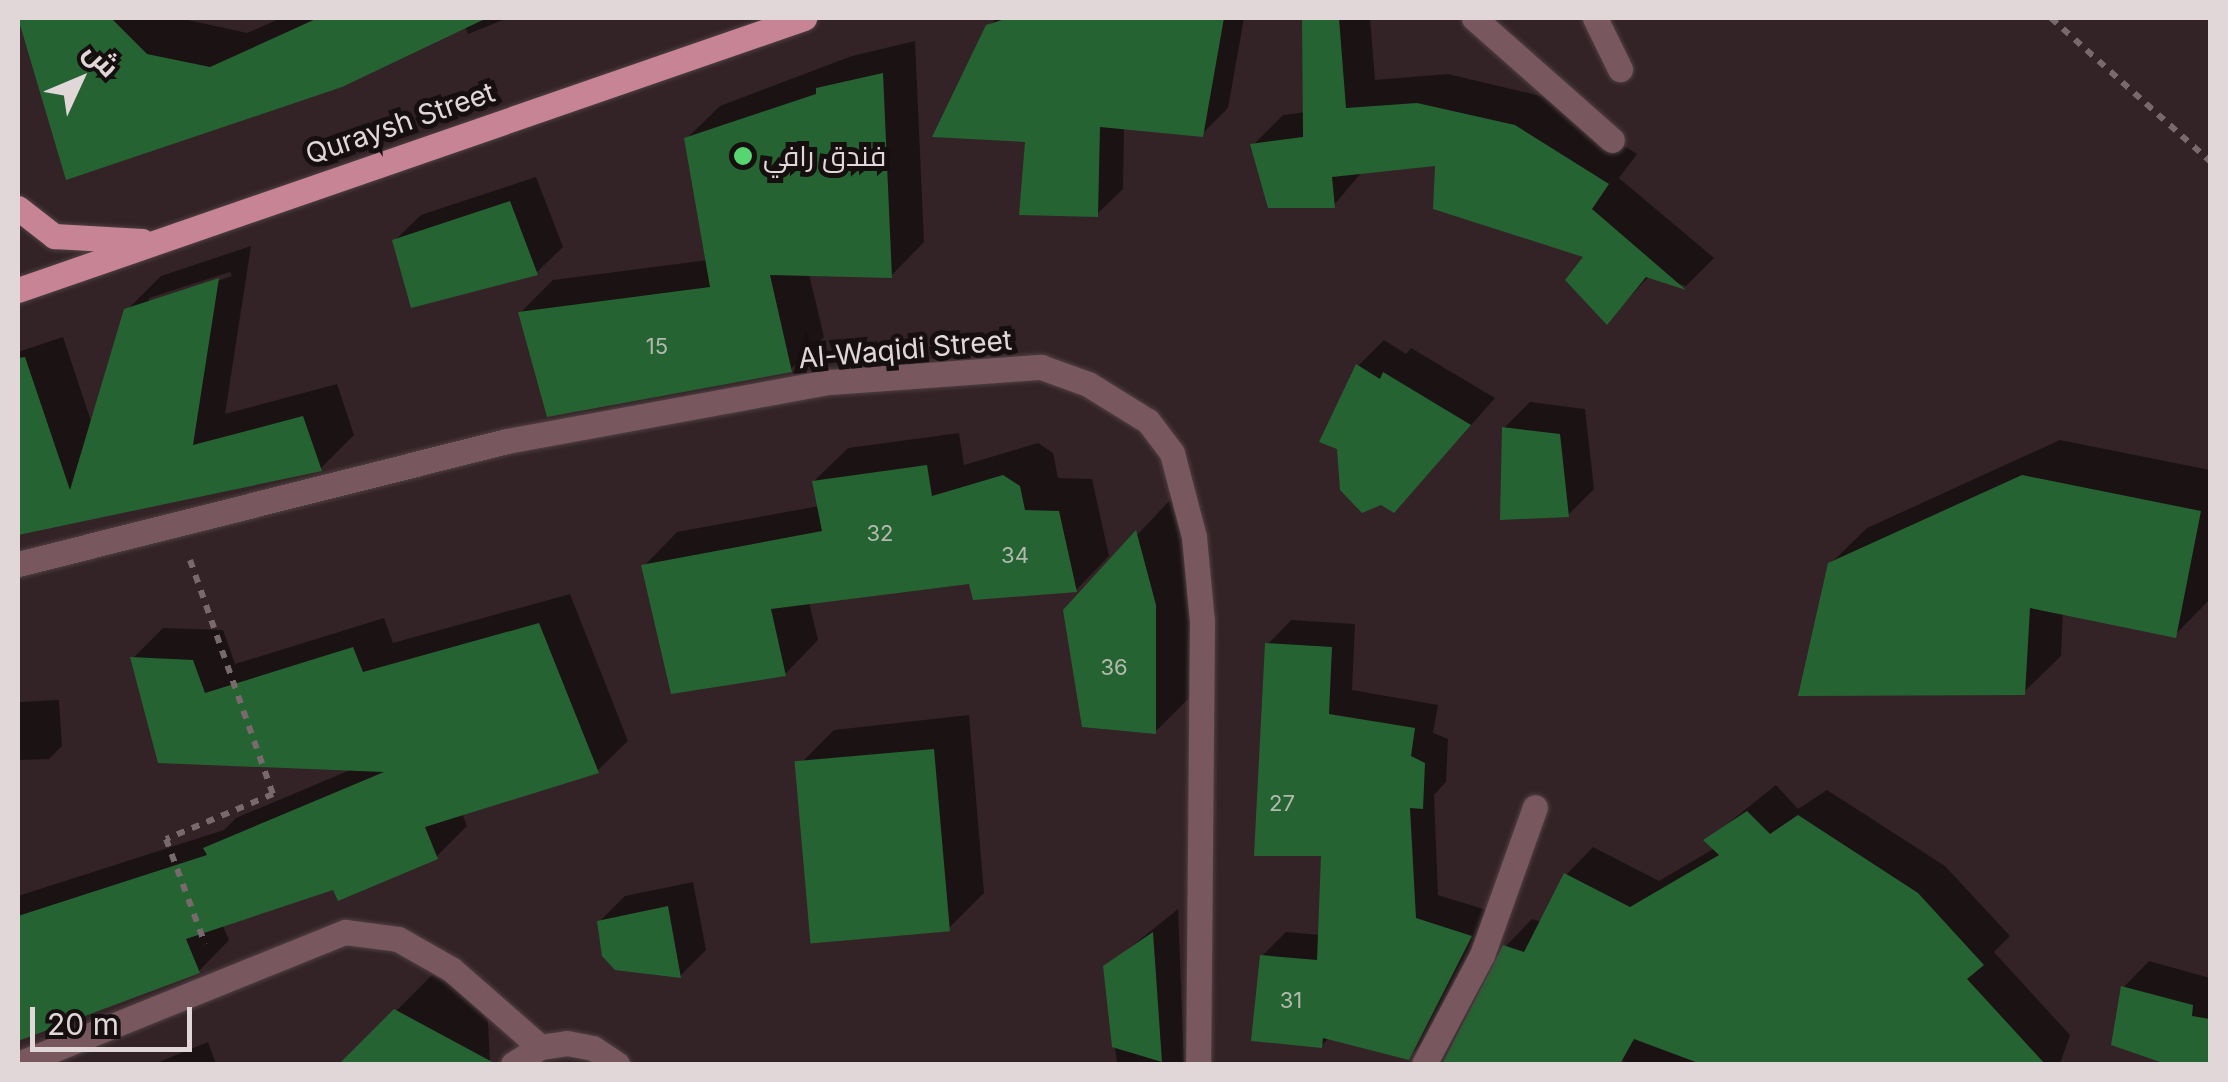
<!DOCTYPE html>
<html>
<head>
<meta charset="utf-8">
<style>
	body { margin:0 }
	#map { position:relative; width:2228px; height:1082px; overflow:hidden; background:#332327; font-family:Inter,Cairo,sans-serif }
	div>[style] { position:absolute }
	[style*='--x'] { left:calc(var(--x)*1px); top:calc(var(--y)*1px); width:calc(var(--w)*1px); rotate:calc(var(--a)*1deg) }
	.shadow>* { inset:0; background:#0007 }
	.building>* { inset:0; background:#266332; transform-origin:0 0 }
	.path>* { height:6px; margin-top:-3px; transform-origin:0; background:repeating-linear-gradient(90deg,#77696c 0 8px,transparent 0 16px) }
	.roads { filter:drop-shadow(0 0 2px #4f4043) drop-shadow(0 0 2px #4f4043) }
	.lane>* { height:25px; margin:-12.5px; padding:0 12.5px; transform-origin:12.5px; border-radius:12.5px; background:#78575f }
	.street>* { height:25px; margin:-12.5px; padding:0 12.5px; transform-origin:12.5px; border-radius:12.5px; background:#78575f }
	.primary>* { height:25px; margin:-12.5px; padding:0 12.5px; transform-origin:12.5px; border-radius:12.5px; background:#c78495 }
	.dots>* { width:28px; height:28px; translate:-50% -50%; box-sizing:border-box; border:5px solid #160f10; border-radius:50% }
	span { translate:-50% -50%; white-space:nowrap; text-align:center; line-height:1.15; -webkit-text-stroke:10px #160f10; paint-order:stroke }
	.number-label { font-size:22px; color:#b2b9ae }
	.number-label span { -webkit-text-stroke-width:0 }
	.street-label { font-size:28px; color:#e1d6d8 }
	.poi-label { font-size:28px; color:#e1d6d8 }
	.left { translate:0 -50%; text-align:left }
	.frame { position:absolute; inset:0; border:20px solid #e1d6d8; pointer-events:none }
	.north { position:absolute; left:30px; top:30px; width:100px; height:100px; -webkit-text-stroke:8px #160f10; paint-order:stroke; rotate:46deg; font-size:28px; font-weight:700; line-height:40px; text-align:center; color:#e1d6d8 }
	.north::after { content:''; display:block; margin:auto; width:35px; height:45px; background:#e1d6d8; clip-path:polygon(50% 0,100% 100%,50% 72%,0 100%) }
	.scale { position:absolute; left:30px; top:1007px; width:162px; height:45px; box-sizing:border-box; border:5px solid #e1d6d8; border-top:0; padding-left:12px; font-size:30px; line-height:35px; white-space:nowrap; color:#e1d6d8; -webkit-text-stroke:8px #160f10; paint-order:stroke }
</style>
</head>
<body>
<div id="map">
	<div class="shadow">
		<div style="clip-path:polygon(19px 18px,179px 18px,247px 33px,281px 18px,460px 18px,341px 85px,68px 177px)"></div>
		<div style="clip-path:polygon(461px 18px,508px 18px,468px 34px)"></div>
		<div style="clip-path:polygon(997px 18px,1244px 18px,1228px 108px,1202px 134px,1124px 127px,1123px 189px,1097px 214px,989px 26px)"></div>
		<div style="clip-path:polygon(1304px 18px,1370px 18px,1375px 80px,1448px 74px,1545px 97px,1637px 154px,1619px 178px,1714px 258px,1686px 286px,1650px 275px,1607px 322px,1588px 256px,1438px 163px,1362px 172px,1334px 205px,1253px 145px,1283px 115px,1306px 112px)"></div>
		<div style="clip-path:polygon(915px 41px,924px 242px,891px 276px,809px 274px,824px 337px,790px 370px,520px 313px,553px 280px,708px 260px,686px 139px,720px 106px,852px 56px)"></div>
		<div style="clip-path:polygon(536px 177px,563px 247px,537px 272px,413px 305px,395px 240px,421px 215px)"></div>
		<div style="clip-path:polygon(evenodd,251px 246px,225px 414px,337px 384px,354px 435px,320px 469px,18px 533px,18px 352px,63px 337px,92px 424px,126px 311px,161px 276px,251px 246px,230px 272px,232px 276px,149px 304px,149px 298px,230px 272px)"></div>
		<div style="clip-path:polygon(1384px 340px,1406px 354px,1411px 348px,1495px 398px,1419px 484px,1358px 366px)"></div>
		<div style="clip-path:polygon(1530px 402px,1585px 409px,1594px 489px,1568px 515px,1504px 428px)"></div>
		<div style="clip-path:polygon(959px 433px,964px 465px,1038px 443px,1053px 453px,1058px 478px,1092px 479px,1109px 556px,1076px 590px,971px 581px,809px 602px,818px 640px,785px 674px,644px 566px,677px 532px,819px 506px,814px 481px,848px 448px)"></div>
		<div style="clip-path:polygon(2060px 440px,2210px 470px,2210px 599px,2175px 635px,2063px 612px,2061px 656px,2024px 692px,1830px 564px,1867px 528px)"></div>
		<div style="clip-path:polygon(1173px 497px,1191px 568px,1191px 696px,1155px 732px,1065px 611px)"></div>
		<div style="clip-path:polygon(570px 594px,628px 741px,597px 771px,462px 813px,467px 826px,437px 856px,222px 924px,229px 940px,199px 971px,18px 1039px,18px 896px,224px 830px,236px 818px,355px 768px,133px 658px,163px 628px,223px 630px,235px 664px,384px 618px,393px 643px)"></div>
		<div style="clip-path:polygon(1291px 620px,1355px 624px,1352px 690px,1438px 705px,1433px 733px,1448px 739px,1446px 782px,1434px 795px,1438px 895px,1493px 912px,1432px 1034px,1408px 1058px,1330px 1037px,1321px 1046px,1262px 956px,1286px 932px,1320px 935px,1324px 853px,1268px 644px)"></div>
		<div style="clip-path:polygon(59px 700px,62px 746px,49px 759px,18px 760px,18px 702px)"></div>
		<div style="clip-path:polygon(969px 715px,984px 893px,948px 929px,798px 766px,834px 730px)"></div>
		<div style="clip-path:polygon(1776px 785px,1798px 809px,1827px 790px,1945px 866px,2010px 936px,1994px 952px,2070px 1035px,2060px 1064px,1629px 1064px,1550px 1021px,1523px 1064px,1445px 1064px,1505px 947px,1532px 919px,1542px 922px,1566px 875px,1593px 847px,1659px 881px,1715px 848px,1707px 840px)"></div>
		<div style="clip-path:polygon(693px 882px,706px 950px,680px 976px,599px 922px,625px 896px)"></div>
		<div style="clip-path:polygon(1178px 909px,1184px 1064px,1117px 1064px,1106px 967px)"></div>
		<div style="clip-path:polygon(2149px 961px,2210px 978px,2210px 1064px,2174px 1064px,2114px 1044px,2124px 987px)"></div>
		<div style="clip-path:polygon(432px 975px,467px 994px,488px 1021px,490px 1064px,343px 1064px)"></div>
		<div style="clip-path:polygon(208px 1042px,216px 1064px,154px 1064px)"></div>
	</div>
	<div class="building">
		<div style="clip-path:polygon(18px 18px,111px 18px,147px 54px,210px 67px,318px 18px,487px 18px,342px 87px,66px 180px)"></div>
		<div style="clip-path:polygon(1008px 18px,1224px 18px,1203px 137px,1100px 127px,1098px 217px,1019px 215px,1025px 142px,932px 137px,986px 25px)"></div>
		<div style="clip-path:polygon(1302px 18px,1339px 18px,1346px 108px,1417px 103px,1515px 125px,1609px 184px,1592px 209px,1686px 290px,1646px 277px,1607px 325px,1565px 280px,1583px 257px,1433px 209px,1435px 166px,1332px 177px,1335px 208px,1268px 208px,1250px 144px,1303px 137px)"></div>
		<div style="clip-path:polygon(883px 73px,892px 278px,770px 275px,792px 372px,547px 417px,518px 312px,710px 287px,684px 138px,816px 94px,816px 88px)"></div>
		<div style="clip-path:polygon(510px 201px,538px 275px,411px 308px,392px 240px)"></div>
		<div style="clip-path:polygon(219px 278px,193px 445px,303px 416px,322px 471px,18px 535px,18px 358px,25px 357px,70px 490px,124px 309px)"></div>
		<div style="clip-path:polygon(1356px 364px,1380px 379px,1383px 372px,1471px 425px,1394px 513px,1381px 505px,1362px 513px,1340px 490px,1337px 449px,1319px 442px)"></div>
		<div style="clip-path:polygon(1502px 427px,1560px 434px,1569px 517px,1500px 520px)"></div>
		<div style="clip-path:polygon(927px 465px,932px 496px,1003px 475px,1020px 486px,1025px 510px,1059px 511px,1077px 592px,973px 600px,969px 584px,771px 609px,786px 676px,671px 694px,641px 565px,822px 531px,812px 481px)"></div>
		<div style="clip-path:polygon(2022px 475px,2201px 511px,2176px 638px,2030px 608px,2025px 695px,1798px 696px,1828px 563px)"></div>
		<div style="clip-path:polygon(1136px 530px,1156px 605px,1156px 734px,1082px 727px,1063px 610px)"></div>
		<div style="clip-path:polygon(539px 623px,599px 773px,425px 827px,438px 859px,338px 901px,333px 890px,186px 939px,200px 973px,18px 1041px,18px 916px,207px 855px,203px 848px,384px 772px,158px 763px,130px 657px,193px 660px,205px 693px,353px 647px,363px 672px)"></div>
		<div style="clip-path:polygon(1265px 643px,1332px 647px,1329px 714px,1415px 728px,1411px 756px,1425px 763px,1423px 809px,1410px 808px,1416px 918px,1472px 936px,1409px 1060px,1323px 1038px,1322px 1048px,1251px 1041px,1260px 955px,1317px 960px,1321px 856px,1254px 856px)"></div>
		<div style="left:934px;top:749px;width:183px;height:140px;rotate:85deg"></div>
		<div style="clip-path:polygon(1747px 811px,1770px 834px,1798px 815px,1918px 893px,1984px 965px,1967px 979px,2045px 1064px,1701px 1064px,1634px 1039px,1620px 1064px,1442px 1064px,1503px 945px,1524px 952px,1564px 873px,1630px 907px,1719px 855px,1703px 840px)"></div>
		<div style="clip-path:polygon(668px 906px,681px 978px,615px 970px,602px 956px,597px 921px)"></div>
		<div style="clip-path:polygon(1153px 932px,1162px 1062px,1112px 1047px,1103px 966px)"></div>
		<div style="clip-path:polygon(2121px 986px,2193px 1005px,2192px 1016px,2210px 1019px,2210px 1064px,2166px 1064px,2111px 1045px)"></div>
		<div style="clip-path:polygon(394px 1009px,496px 1064px,339px 1064px)"></div>
	</div>
	<div class="path">
		<div style="--x:2051;--y:18;--w:214;--a:42"></div>
		<div style="--x:190;--y:560;--w:248;--a:70.5"></div>
		<div style="--x:273;--y:794;--w:116;--a:157.2"></div>
		<div style="--x:166;--y:839;--w:112;--a:69.6"></div>
	</div>
	<div class="roads">
		<div class="lane">
			<div style="--x:1474;--y:18;--w:184;--a:41.5"></div>
			<div style="--x:1595;--y:18;--w:57;--a:63.9"></div>
		</div>
		<div class="street">
			<div style="--x:18;--y:564;--w:504;--a:-14.12"></div>
			<div style="--x:507;--y:441;--w:328;--a:-10.4"></div>
			<div style="--x:830;--y:382;--w:212;--a:-4.1"></div>
			<div style="--x:1041;--y:367;--w:50;--a:19.9"></div>
			<div style="--x:1088;--y:384;--w:70;--a:31.7"></div>
			<div style="--x:1148;--y:421;--w:40;--a:53"></div>
			<div style="--x:1172;--y:453;--w:87;--a:75.3"></div>
			<div style="--x:1194;--y:537;--w:84;--a:84.6"></div>
			<div style="--x:1202;--y:621;--w:443;--a:90.5"></div>
			<div style="--x:18;--y:1064;--w:353;--a:-22"></div>
			<div style="--x:345;--y:932;--w:53;--a:7.5"></div>
			<div style="--x:398;--y:939;--w:61;--a:29.5"></div>
			<div style="--x:451;--y:969;--w:118;--a:41.2"></div>
			<div style="--x:513;--y:1064;--w:32;--a:-32"></div>
			<div style="--x:540;--y:1047;--w:27;--a:-8"></div>
			<div style="--x:567;--y:1043;--w:26;--a:11"></div>
			<div style="--x:593;--y:1048;--w:29;--a:34"></div>
			<div style="--x:1424;--y:1064;--w:123;--a:-62"></div>
			<div style="--x:1482;--y:955;--w:157;--a:-70.3"></div>
		</div>
		<div class="primary">
			<div style="--x:18;--y:208;--w:46;--a:37.9"></div>
			<div style="--x:54;--y:236;--w:88;--a:3.3"></div>
			<div style="--x:18;--y:290;--w:832;--a:-19.09"></div>
		</div>
	</div>
	<div class="dots">
		<div style="left:743px;top:156px;background:#57d570"></div>
	</div>
	<div class="number-label">
		<span style="left:657px;top:347px">15</span>
		<span style="left:880px;top:534px">32</span>
		<span style="left:1015px;top:556px">34</span>
		<span style="left:1114px;top:668px">36</span>
		<span style="left:1282px;top:804px">27</span>
		<span style="left:1291px;top:1001px">31</span>
	</div>
	<div class="street-label">
		<span style="left:400px;top:123px;rotate:-19deg">Quraysh Street</span>
		<span style="left:905px;top:349px;rotate:-5deg">Al-Waqidi Street</span>
	</div>
	<div class="poi-label">
		<span class="left" style="left:763px;top:156px">فندق رافي</span>
	</div>
	<div class="frame"></div>
	<div class="north">ش</div>
	<div class="scale">20 m</div>
</div>
</body>
</html>
